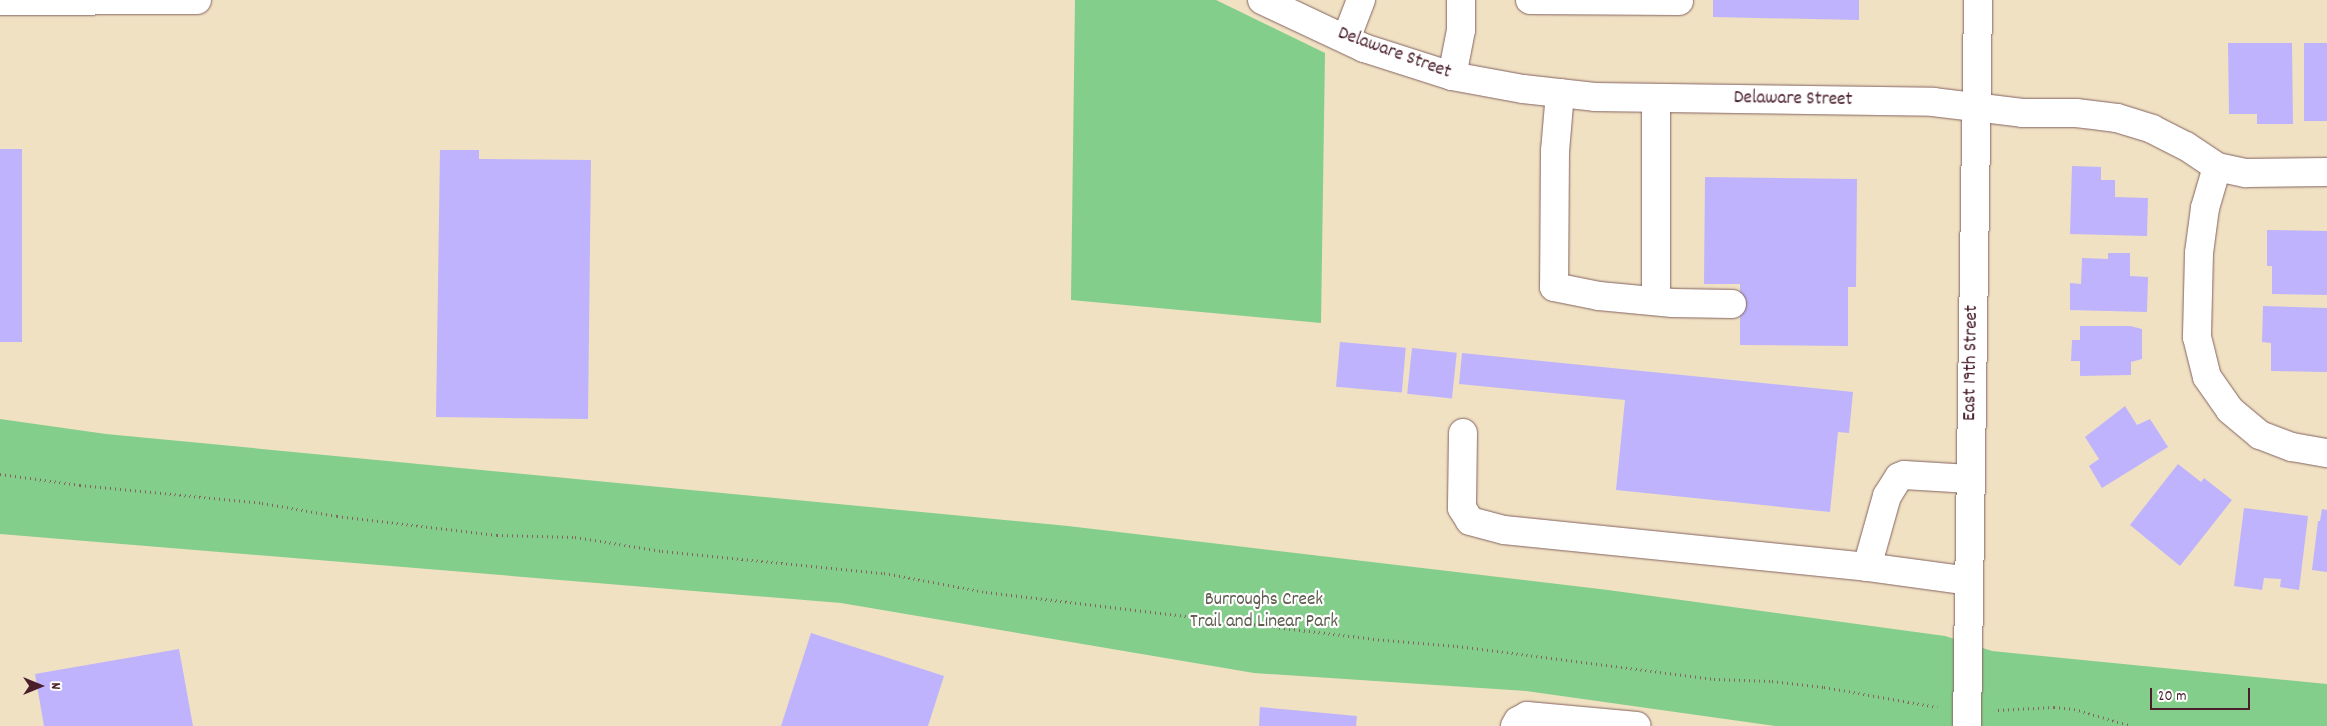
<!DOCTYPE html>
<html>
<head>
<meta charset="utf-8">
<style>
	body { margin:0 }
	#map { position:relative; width:2327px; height:726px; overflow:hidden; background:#f0e1c3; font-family:Dekko,sans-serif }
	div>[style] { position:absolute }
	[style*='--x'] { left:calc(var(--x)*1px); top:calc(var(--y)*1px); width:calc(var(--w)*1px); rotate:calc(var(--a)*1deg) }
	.green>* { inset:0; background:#84ce8b }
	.building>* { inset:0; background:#beb3fc; transform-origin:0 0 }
	.path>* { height:3px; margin-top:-1.5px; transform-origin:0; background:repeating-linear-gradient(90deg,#846360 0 1px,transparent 0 5px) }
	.roads { filter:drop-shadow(0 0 1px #846360) drop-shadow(0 0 1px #846360) }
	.minor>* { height:28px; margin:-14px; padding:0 14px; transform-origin:14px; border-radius:14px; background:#fff }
	.major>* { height:28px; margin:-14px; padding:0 14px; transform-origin:14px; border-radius:14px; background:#fff }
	span { translate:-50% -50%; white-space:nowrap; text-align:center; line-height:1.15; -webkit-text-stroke:4.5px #fff; paint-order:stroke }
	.street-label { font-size:19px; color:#4a1f2b }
	.park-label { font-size:19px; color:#5e5c4d }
	.north { position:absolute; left:15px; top:661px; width:50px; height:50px; -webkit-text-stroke:4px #fff; paint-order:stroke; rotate:90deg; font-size:14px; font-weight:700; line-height:20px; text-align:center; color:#4a1f2b }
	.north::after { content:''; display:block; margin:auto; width:18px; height:22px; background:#4a1f2b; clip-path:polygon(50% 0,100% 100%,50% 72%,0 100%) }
	.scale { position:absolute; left:2150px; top:688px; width:100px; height:22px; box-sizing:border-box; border:2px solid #4a1f2b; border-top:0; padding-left:6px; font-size:15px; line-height:18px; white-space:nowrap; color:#4a1f2b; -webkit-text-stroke:4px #fff; paint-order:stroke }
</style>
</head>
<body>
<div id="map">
	<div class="green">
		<div style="clip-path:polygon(1075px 0,1216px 0,1325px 53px,1321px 323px,1071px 300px)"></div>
		<div style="clip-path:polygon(0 419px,106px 434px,1068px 526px,1608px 590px,1945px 636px,1992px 651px,2327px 684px,2327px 726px,1775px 726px,1526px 691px,1254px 673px,841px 603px,0 534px)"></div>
	</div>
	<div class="building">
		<div style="clip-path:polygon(1713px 0,1859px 0,1859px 20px,1713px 17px)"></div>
		<div style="clip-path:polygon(2228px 43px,2292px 43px,2293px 124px,2257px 124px,2257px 114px,2229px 114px)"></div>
		<div style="left:2304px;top:43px;width:23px;height:78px"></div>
		<div style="left:22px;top:149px;width:193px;height:22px;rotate:90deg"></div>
		<div style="clip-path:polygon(440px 150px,479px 150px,479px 159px,591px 160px,588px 419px,436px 417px)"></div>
		<div style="clip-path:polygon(2072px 166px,2101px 167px,2101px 180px,2115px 180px,2115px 197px,2148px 198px,2147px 236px,2070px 234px)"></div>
		<div style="clip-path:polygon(1705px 177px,1857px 179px,1856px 287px,1848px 287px,1848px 346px,1740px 345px,1740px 284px,1704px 284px)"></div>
		<div style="clip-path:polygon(2267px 230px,2327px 231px,2327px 295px,2272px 294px,2272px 266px,2267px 266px)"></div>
		<div style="clip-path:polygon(2108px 253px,2130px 253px,2130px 276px,2148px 277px,2147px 312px,2070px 310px,2070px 283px,2081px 284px,2082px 258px,2108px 259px)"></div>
		<div style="clip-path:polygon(2263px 306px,2327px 308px,2327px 372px,2271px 371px,2271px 343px,2262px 342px)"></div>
		<div style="clip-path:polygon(2080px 326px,2130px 326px,2142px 329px,2142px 359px,2131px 362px,2131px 375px,2080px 376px,2080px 361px,2071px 361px,2072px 340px,2080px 340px)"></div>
		<div style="left:1340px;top:342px;width:66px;height:45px;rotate:5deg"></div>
		<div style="left:1412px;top:348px;width:45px;height:46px;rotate:6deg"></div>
		<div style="clip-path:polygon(1462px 353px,1853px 392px,1849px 433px,1838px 432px,1830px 512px,1616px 490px,1625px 400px,1459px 384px)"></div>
		<div style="clip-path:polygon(2125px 406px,2137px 425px,2150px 419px,2168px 447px,2102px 488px,2089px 466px,2099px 459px,2085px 437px)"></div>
		<div style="clip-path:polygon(2178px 464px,2201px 482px,2204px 478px,2232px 500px,2180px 566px,2130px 525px)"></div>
		<div style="clip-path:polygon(2244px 508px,2308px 516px,2299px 590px,2280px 587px,2281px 579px,2264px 578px,2262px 590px,2234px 586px)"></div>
		<div style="clip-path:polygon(2322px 509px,2327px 510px,2327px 572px,2312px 570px,2318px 521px,2320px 521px)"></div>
		<div style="clip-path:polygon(811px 633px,944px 676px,928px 726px,781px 726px)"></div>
		<div style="clip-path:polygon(179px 649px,193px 726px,44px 726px,35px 674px)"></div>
		<div style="clip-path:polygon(1260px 707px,1357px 716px,1356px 726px,1259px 726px)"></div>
	</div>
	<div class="path">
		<div style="--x:0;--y:474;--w:81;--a:7.8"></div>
		<div style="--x:80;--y:485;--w:183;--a:5.6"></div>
		<div style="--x:262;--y:503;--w:76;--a:9.8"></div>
		<div style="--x:337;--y:516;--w:161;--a:6.8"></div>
		<div style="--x:497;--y:535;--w:78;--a:1.5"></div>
		<div style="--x:575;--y:537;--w:88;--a:9.1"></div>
		<div style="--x:662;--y:551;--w:223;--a:5.7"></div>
		<div style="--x:884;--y:573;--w:104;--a:10.6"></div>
		<div style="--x:986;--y:592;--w:390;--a:6.9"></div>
		<div style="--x:1373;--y:639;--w:84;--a:4.8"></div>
		<div style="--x:1457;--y:646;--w:259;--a:7.3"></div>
		<div style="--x:1714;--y:679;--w:58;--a:2"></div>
		<div style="--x:1772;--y:681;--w:52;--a:6.6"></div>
		<div style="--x:1824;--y:687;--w:115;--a:10"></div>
		<div style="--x:1998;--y:710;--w:56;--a:-3.1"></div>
		<div style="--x:2054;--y:707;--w:20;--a:6"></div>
		<div style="--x:2074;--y:709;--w:60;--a:16.3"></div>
	</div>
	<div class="roads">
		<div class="minor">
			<div style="--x:1262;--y:0;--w:113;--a:25.2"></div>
			<div style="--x:1364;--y:48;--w:92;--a:17.7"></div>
			<div style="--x:1452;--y:76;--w:72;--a:10.4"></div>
			<div style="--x:1523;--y:89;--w:72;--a:6.3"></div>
			<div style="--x:1595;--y:97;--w:338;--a:0.8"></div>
			<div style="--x:1933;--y:102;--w:90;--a:7"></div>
			<div style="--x:2022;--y:113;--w:54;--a:0"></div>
			<div style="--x:2076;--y:113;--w:41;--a:7"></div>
			<div style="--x:2117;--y:118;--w:37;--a:17"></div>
			<div style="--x:2152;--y:129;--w:38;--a:27"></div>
			<div style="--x:2186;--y:146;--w:37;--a:34"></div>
			<div style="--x:2217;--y:167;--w:30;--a:12"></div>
			<div style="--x:2246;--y:173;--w:81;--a:-0.7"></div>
			<div style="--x:1530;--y:0;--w:149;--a:0.4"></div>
			<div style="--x:0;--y:1;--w:197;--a:-0.3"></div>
			<div style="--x:1346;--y:39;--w:42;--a:-69"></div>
			<div style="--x:1452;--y:76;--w:47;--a:-78.9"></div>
			<div style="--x:1461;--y:30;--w:30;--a:-90"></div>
			<div style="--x:1560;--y:93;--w:58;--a:94.9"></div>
			<div style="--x:1555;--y:151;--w:136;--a:90.4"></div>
			<div style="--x:1554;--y:287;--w:46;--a:11.3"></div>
			<div style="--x:1599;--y:296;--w:74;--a:5.4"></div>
			<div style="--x:1673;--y:303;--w:59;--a:1"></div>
			<div style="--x:1656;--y:98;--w:203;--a:90"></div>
			<div style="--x:2217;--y:167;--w:43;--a:106.3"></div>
			<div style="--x:2205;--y:208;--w:45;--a:97.6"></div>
			<div style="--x:2199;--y:253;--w:84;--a:91.4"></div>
			<div style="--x:2197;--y:337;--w:41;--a:76"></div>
			<div style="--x:2207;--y:377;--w:40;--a:55.1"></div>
			<div style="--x:2230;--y:410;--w:39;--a:40"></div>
			<div style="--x:2260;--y:435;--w:34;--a:21"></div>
			<div style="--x:2292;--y:447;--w:36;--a:10"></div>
			<div style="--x:1463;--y:433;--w:75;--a:90.8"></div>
			<div style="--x:1462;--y:508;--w:15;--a:58"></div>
			<div style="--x:1470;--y:521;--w:35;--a:15"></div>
			<div style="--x:1504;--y:530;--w:365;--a:5.8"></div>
			<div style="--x:1867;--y:567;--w:103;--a:7.8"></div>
			<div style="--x:1867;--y:567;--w:74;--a:-74.3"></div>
			<div style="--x:1887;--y:496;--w:22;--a:-58"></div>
			<div style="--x:1899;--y:477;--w:5;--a:-22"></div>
			<div style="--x:1904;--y:475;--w:66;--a:3.5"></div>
			<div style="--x:1515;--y:726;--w:6;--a:-59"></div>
			<div style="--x:1518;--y:721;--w:10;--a:-29"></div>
			<div style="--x:1527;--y:716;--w:110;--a:5.2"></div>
		</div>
		<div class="major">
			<div style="--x:1967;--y:726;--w:726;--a:-89.13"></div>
		</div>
	</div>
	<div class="street-label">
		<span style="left:1394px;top:54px;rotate:20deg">Delaware Street</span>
		<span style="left:1793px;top:100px;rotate:1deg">Delaware Street</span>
		<span style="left:1972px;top:363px;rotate:-89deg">East 19th Street</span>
	</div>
	<div class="park-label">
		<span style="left:1264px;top:612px">Burroughs Creek<br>Trail and Linear Park</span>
	</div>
	<div class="north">N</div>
	<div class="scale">20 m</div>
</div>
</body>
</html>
